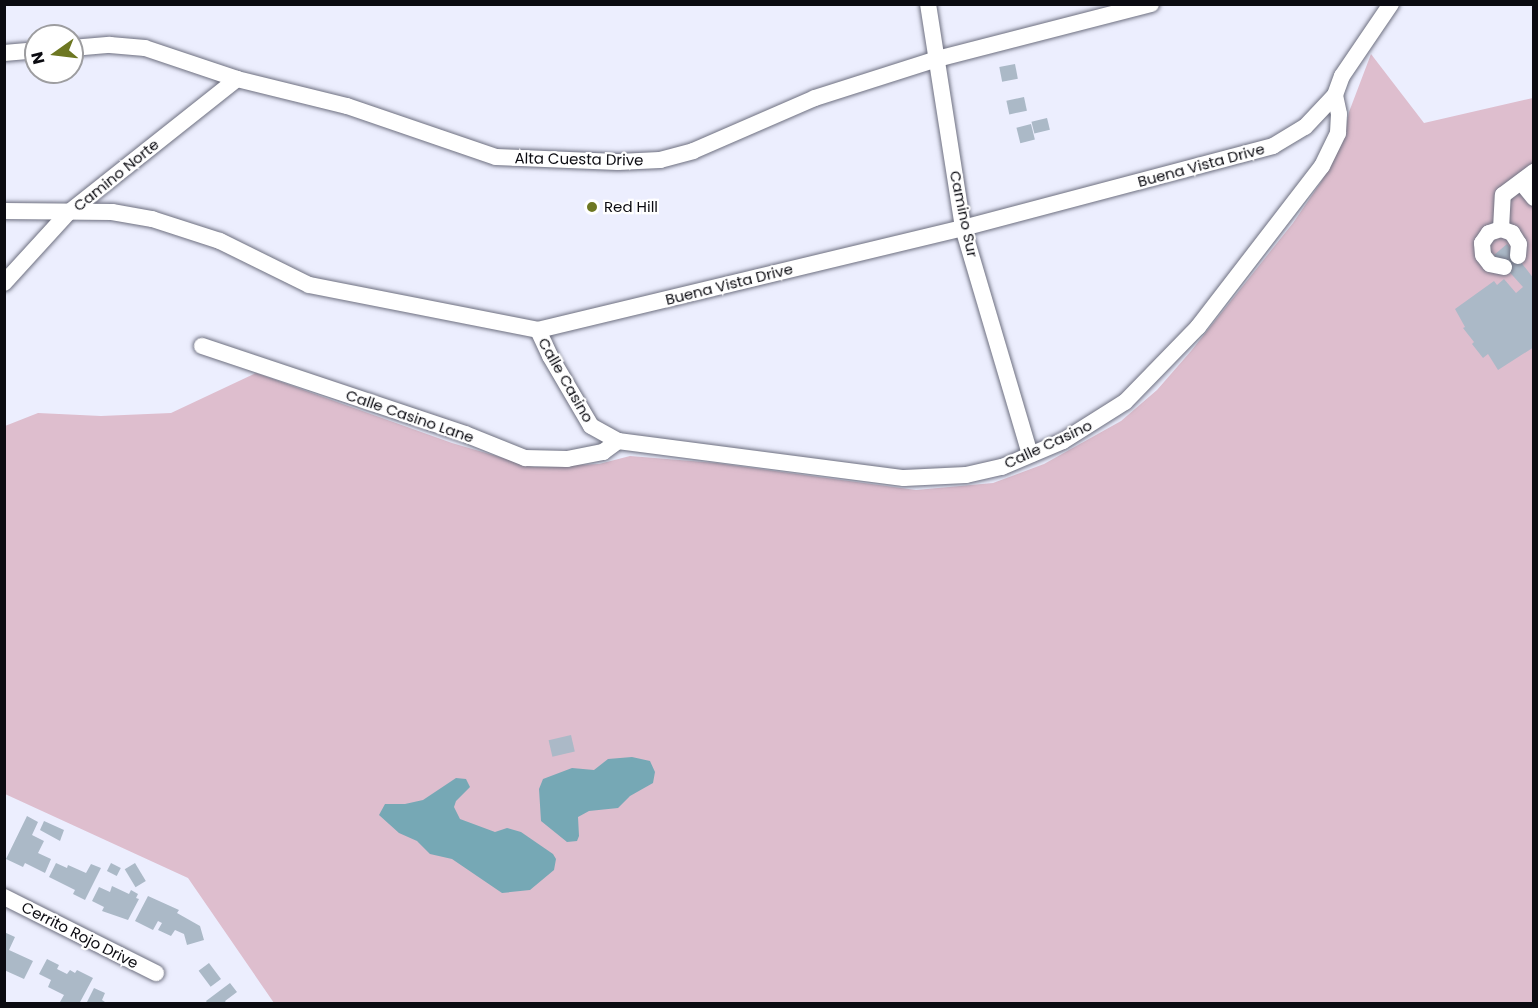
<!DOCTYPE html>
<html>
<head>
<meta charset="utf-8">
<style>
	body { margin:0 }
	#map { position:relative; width:1538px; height:1008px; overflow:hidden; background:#eceefe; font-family:Poppins,sans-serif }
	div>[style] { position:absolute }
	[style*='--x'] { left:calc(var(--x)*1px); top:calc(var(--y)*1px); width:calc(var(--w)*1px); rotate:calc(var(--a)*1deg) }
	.green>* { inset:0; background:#debece }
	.water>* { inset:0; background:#76a8b5 }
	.building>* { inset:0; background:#abb9c7; transform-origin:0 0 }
	.roads { filter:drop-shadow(0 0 2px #6d6f7f) drop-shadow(0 0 2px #6d6f7f) }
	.minor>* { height:16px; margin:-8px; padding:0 8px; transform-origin:8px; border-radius:8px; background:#fff }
	.dots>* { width:16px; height:16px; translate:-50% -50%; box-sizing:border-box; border:3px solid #fff; border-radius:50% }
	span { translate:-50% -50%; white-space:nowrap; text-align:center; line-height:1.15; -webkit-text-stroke:4.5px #fff; paint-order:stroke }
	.street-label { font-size:15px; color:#0b0b11 }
	.poi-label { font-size:15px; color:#0b0b11 }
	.left { translate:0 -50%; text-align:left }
	.frame { position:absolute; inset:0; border:6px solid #0b0b11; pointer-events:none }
	.north { position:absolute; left:24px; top:24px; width:60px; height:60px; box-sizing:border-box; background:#fff; border:2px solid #9d9da0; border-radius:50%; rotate:256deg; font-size:16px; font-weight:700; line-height:24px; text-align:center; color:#0b0b11 }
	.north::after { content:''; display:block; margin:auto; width:21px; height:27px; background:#6d7722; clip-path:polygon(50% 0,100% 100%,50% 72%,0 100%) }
</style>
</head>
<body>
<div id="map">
	<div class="green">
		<div style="clip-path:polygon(1371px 54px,1424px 123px,1533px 98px,1533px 1003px,274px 1003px,188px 878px,5px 794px,5px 426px,38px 413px,101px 416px,171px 413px,256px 373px,452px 443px,534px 467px,599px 464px,630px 456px,716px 463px,916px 490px,993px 483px,1044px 464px,1121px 421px,1157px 390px,1191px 351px,1293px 223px,1321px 182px,1343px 142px,1349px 112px)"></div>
	</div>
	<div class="water">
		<div style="clip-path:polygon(632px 757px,650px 761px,655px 772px,653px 783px,630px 796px,618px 808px,589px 811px,578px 817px,579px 836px,577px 841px,567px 842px,541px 821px,539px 789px,543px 779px,572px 768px,594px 770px,608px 759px)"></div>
		<div style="clip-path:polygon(456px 778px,466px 779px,470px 787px,456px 801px,454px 807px,460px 819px,495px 832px,507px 828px,521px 832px,553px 854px,556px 859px,554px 870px,530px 890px,502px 893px,452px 859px,430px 854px,417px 841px,399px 833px,379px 815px,385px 804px,405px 804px,423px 800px)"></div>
	</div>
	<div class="building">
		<div style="left:1015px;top:64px;width:15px;height:16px;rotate:79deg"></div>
		<div style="left:1024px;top:97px;width:14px;height:18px;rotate:78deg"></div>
		<div style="left:1047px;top:118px;width:12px;height:16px;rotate:76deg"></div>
		<div style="left:1031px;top:124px;width:16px;height:15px;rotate:76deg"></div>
		<div style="clip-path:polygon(1507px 244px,1534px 279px,1534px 347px,1498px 370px,1488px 354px,1483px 358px,1472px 344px,1474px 342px,1463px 328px,1465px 327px,1455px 309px,1494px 281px,1497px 285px,1504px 279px,1516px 293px,1523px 287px,1494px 255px)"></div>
		<div style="left:571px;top:735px;width:17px;height:23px;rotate:77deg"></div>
		<div style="clip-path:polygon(27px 816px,38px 822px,32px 835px,44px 841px,38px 853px,51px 859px,45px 873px,25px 863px,23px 867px,6px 859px)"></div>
		<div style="clip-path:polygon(44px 821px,64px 830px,60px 841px,40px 830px)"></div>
		<div style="clip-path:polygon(56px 863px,67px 868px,68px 865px,86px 873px,91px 864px,101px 868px,85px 900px,73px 894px,75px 890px,49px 877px)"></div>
		<div style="left:111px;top:863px;width:11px;height:9px;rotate:27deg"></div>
		<div style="left:135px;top:863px;width:21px;height:12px;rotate:59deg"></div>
		<div style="clip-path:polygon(112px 886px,129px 894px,131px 890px,138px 894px,136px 898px,139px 899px,128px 920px,102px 911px,104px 907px,92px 901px,99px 887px,110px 892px)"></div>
		<div style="clip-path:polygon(148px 896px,179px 910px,177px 913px,200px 926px,204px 940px,187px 945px,184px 934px,175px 930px,171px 936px,158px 930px,162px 923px,158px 921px,153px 930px,135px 921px)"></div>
		<div style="clip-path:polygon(4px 932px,15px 937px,9px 950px,33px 961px,24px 979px,4px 970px)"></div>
		<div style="clip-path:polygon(47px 959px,59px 965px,57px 969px,67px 974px,70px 970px,75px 973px,77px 970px,93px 978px,79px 1004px,60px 1002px,64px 995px,48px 987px,51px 980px,39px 974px)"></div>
		<div style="left:209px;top:963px;width:20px;height:13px;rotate:53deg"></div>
		<div style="clip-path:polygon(230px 983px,237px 992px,225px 1001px,227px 1004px,208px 1004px,206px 1001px)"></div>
		<div style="clip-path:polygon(94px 988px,105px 993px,102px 1000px,108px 1004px,86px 1004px)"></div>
	</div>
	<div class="roads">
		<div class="minor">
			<div style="--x:928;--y:4;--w:227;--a:81.1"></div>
			<div style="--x:963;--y:228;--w:236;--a:73.5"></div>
			<div style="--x:72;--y:48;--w:38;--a:-5"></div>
			<div style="--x:110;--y:45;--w:35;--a:5"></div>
			<div style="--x:145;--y:48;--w:97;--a:18.6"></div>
			<div style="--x:237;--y:79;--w:113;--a:13.8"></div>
			<div style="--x:347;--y:106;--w:157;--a:18.9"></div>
			<div style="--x:496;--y:157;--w:122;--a:2.3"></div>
			<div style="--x:618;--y:162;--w:42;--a:-2.7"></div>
			<div style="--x:660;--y:160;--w:34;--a:-15"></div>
			<div style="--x:693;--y:151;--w:133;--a:-23.5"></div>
			<div style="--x:815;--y:98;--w:128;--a:-17.7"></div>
			<div style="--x:937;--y:59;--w:221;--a:-14.4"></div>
			<div style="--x:4;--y:53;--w:32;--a:-5"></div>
			<div style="--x:1521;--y:182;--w:21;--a:51"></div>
			<div style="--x:4;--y:211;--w:108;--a:0.5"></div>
			<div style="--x:112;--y:212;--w:41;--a:9.9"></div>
			<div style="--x:152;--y:219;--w:71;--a:17.9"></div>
			<div style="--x:220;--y:241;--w:99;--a:26.3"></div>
			<div style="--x:309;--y:285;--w:233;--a:11.1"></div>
			<div style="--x:538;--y:330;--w:437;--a:-13.5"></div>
			<div style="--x:963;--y:228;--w:321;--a:-14.8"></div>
			<div style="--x:1273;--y:146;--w:37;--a:-31"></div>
			<div style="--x:1305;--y:127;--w:44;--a:-46.8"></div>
			<div style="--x:1335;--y:95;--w:20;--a:-70"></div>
			<div style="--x:1342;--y:76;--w:87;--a:-55.8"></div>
			<div style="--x:1501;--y:229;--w:34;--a:-87"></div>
			<div style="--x:1503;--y:195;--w:39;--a:-37"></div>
			<div style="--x:1504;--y:267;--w:14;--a:-168"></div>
			<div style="--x:1490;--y:264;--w:11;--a:-128"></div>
			<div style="--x:1483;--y:255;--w:12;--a:-95"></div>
			<div style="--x:1482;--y:243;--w:12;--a:-55"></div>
			<div style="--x:1489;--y:233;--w:13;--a:-18"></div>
			<div style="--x:1501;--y:229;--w:12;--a:20"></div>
			<div style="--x:1512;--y:233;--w:13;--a:58"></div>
			<div style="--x:1519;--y:244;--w:12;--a:95"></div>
			<div style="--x:4;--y:283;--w:95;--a:-47.6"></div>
			<div style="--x:68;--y:213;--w:216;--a:-38.4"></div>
			<div style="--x:538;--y:330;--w:29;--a:65"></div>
			<div style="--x:550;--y:356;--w:81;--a:59.6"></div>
			<div style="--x:591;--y:426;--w:31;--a:29"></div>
			<div style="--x:618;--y:441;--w:288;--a:7.4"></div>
			<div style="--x:904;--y:478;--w:62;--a:-2.8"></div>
			<div style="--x:966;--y:475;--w:37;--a:-13"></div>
			<div style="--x:1002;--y:467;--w:66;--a:-23.1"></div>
			<div style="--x:1063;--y:441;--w:73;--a:-32.2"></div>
			<div style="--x:1125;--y:402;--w:105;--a:-45.8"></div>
			<div style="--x:1198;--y:327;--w:203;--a:-52.4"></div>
			<div style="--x:1322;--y:166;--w:37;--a:-64"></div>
			<div style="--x:1338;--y:133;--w:19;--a:-87"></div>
			<div style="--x:1339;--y:114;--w:19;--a:-102"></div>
			<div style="--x:202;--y:346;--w:277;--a:18.5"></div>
			<div style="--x:465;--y:434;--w:65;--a:21.8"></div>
			<div style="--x:525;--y:458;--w:42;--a:1.4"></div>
			<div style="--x:567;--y:459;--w:37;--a:-11"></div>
			<div style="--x:603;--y:452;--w:19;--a:-36"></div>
			<div style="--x:4;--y:897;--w:170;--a:26.6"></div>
		</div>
	</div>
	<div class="dots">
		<div style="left:592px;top:207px;background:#6d7722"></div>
	</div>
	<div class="street-label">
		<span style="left:579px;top:159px;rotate:1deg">Alta Cuesta Drive</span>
		<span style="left:1201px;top:165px;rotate:-15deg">Buena Vista Drive</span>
		<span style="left:116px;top:175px;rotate:-39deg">Camino Norte</span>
		<span style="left:964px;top:214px;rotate:78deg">Camino Sur</span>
		<span style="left:729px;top:284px;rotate:-14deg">Buena Vista Drive</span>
		<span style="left:566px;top:380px;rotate:60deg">Calle Casino</span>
		<span style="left:410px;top:416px;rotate:19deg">Calle Casino Lane</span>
		<span style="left:1048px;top:444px;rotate:-25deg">Calle Casino</span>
		<span style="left:80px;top:935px;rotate:27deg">Cerrito Rojo Drive</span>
	</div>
	<div class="poi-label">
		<span class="left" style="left:604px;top:207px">Red Hill</span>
	</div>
	<div class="frame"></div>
	<div class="north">N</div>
</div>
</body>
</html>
